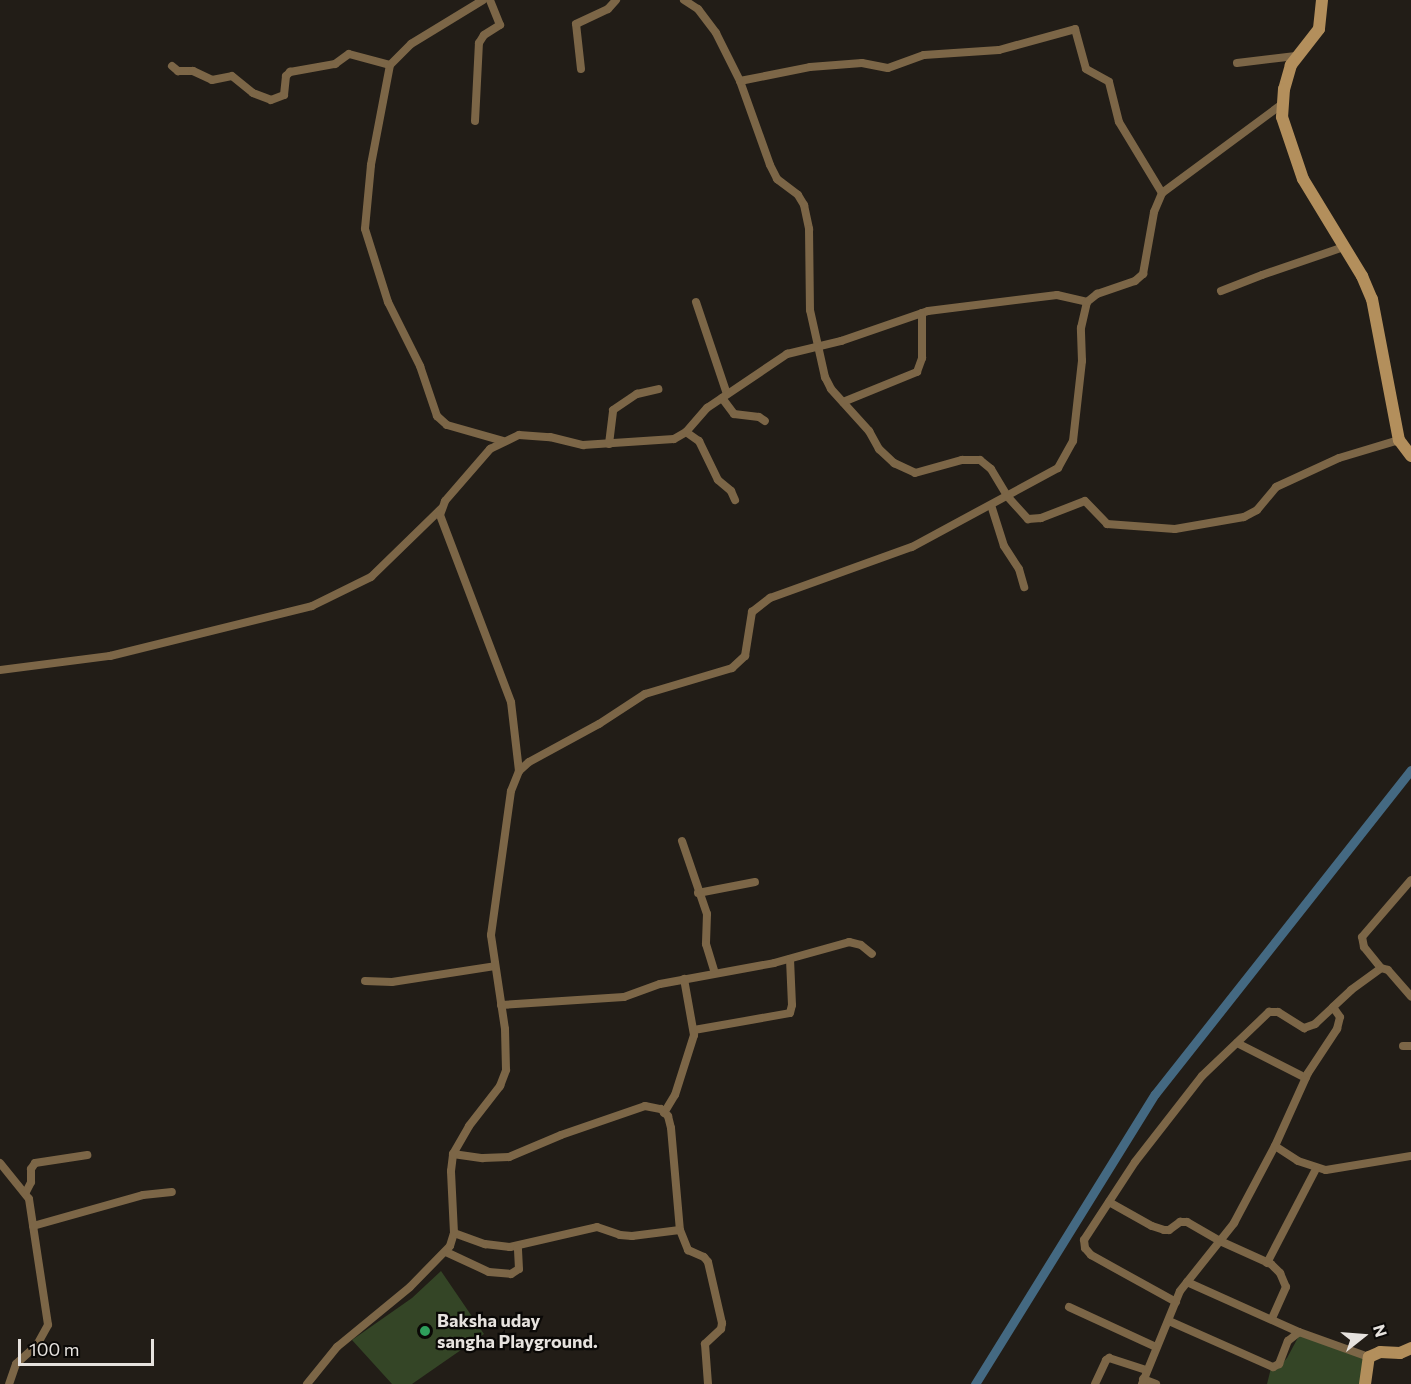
<!DOCTYPE html>
<html>
<head>
<meta charset="utf-8">
<style>
	body { margin:0 }
	#map { position:relative; width:1411px; height:1384px; overflow:hidden; background:#221d17; font-family:Commissioner,sans-serif }
	div>[style] { position:absolute }
	[style*='--x'] { left:calc(var(--x)*1px); top:calc(var(--y)*1px); width:calc(var(--w)*1px); rotate:calc(var(--a)*1deg) }
	.green>* { inset:0; background:#344526 }
	.canal>* { height:9px; margin:-4.5px; padding:0 4.5px; transform-origin:4.5px; border-radius:4.5px; background:#446982 }
	.street>* { height:8px; margin:-4px; padding:0 4px; transform-origin:4px; border-radius:4px; background:#7c6647 }
	.secondary>* { height:12px; margin:-6px; padding:0 6px; transform-origin:6px; border-radius:6px; background:#b38f5c }
	.dots>* { width:16px; height:16px; translate:-50% -50%; box-sizing:border-box; border:3px solid #0a0806; border-radius:50% }
	span { translate:-50% -50%; white-space:nowrap; text-align:center; line-height:1.15; -webkit-text-stroke:4.5px #0a0806; paint-order:stroke }
	.poi-label { font-size:18px; color:#e6e2de; font-weight:700 }
	.left { translate:0 -50%; text-align:left }
	.north { position:absolute; left:1333px; top:1306px; width:60px; height:60px; -webkit-text-stroke:4px #0a0806; paint-order:stroke; rotate:73deg; font-size:16px; font-weight:700; line-height:24px; text-align:center; color:#e6e2de }
	.north::after { content:''; display:block; margin:auto; width:21px; height:27px; background:#e6e2de; clip-path:polygon(50% 0,100% 100%,50% 72%,0 100%) }
	.scale { position:absolute; left:18px; top:1339px; width:136px; height:27px; box-sizing:border-box; border:3px solid #e6e2de; border-top:0; padding-left:8px; font-size:18px; line-height:21px; white-space:nowrap; color:#e6e2de; -webkit-text-stroke:4px #0a0806; paint-order:stroke }
</style>
</head>
<body>
<div id="map">
	<div class="green">
		<div style="clip-path:polygon(441px 1271px,484px 1334px,412px 1384px,392px 1384px,352px 1340px,412px 1298px)"></div>
		<div style="clip-path:polygon(1301px 1332px,1369px 1356px,1365px 1384px,1267px 1384px,1271px 1368px,1280px 1366px,1287px 1358px)"></div>
	</div>
	<div class="canal">
		<div style="--x:975;--y:1384;--w:341;--a:-58.2"></div>
		<div style="--x:1155;--y:1094;--w:413;--a:-51.7"></div>
	</div>
	<div class="street">
		<div style="--x:483;--y:0;--w:84;--a:148.6"></div>
		<div style="--x:411;--y:44;--w:30;--a:135"></div>
		<div style="--x:390;--y:65;--w:102;--a:100.8"></div>
		<div style="--x:371;--y:165;--w:64;--a:95.4"></div>
		<div style="--x:365;--y:229;--w:77;--a:72.5"></div>
		<div style="--x:388;--y:302;--w:72;--a:63.4"></div>
		<div style="--x:420;--y:366;--w:53;--a:71.2"></div>
		<div style="--x:437;--y:416;--w:13;--a:42"></div>
		<div style="--x:447;--y:425;--w:58;--a:15.9"></div>
		<div style="--x:684;--y:0;--w:17;--a:33"></div>
		<div style="--x:698;--y:9;--w:30;--a:53"></div>
		<div style="--x:716;--y:33;--w:54;--a:63.4"></div>
		<div style="--x:740;--y:81;--w:89;--a:70.3"></div>
		<div style="--x:770;--y:165;--w:16;--a:63"></div>
		<div style="--x:777;--y:179;--w:26;--a:37"></div>
		<div style="--x:798;--y:195;--w:12;--a:59"></div>
		<div style="--x:804;--y:205;--w:25;--a:78"></div>
		<div style="--x:809;--y:229;--w:81;--a:89.3"></div>
		<div style="--x:810;--y:310;--w:69;--a:77.4"></div>
		<div style="--x:825;--y:377;--w:13;--a:63"></div>
		<div style="--x:831;--y:389;--w:57;--a:47.9"></div>
		<div style="--x:869;--y:431;--w:21;--a:61"></div>
		<div style="--x:879;--y:449;--w:21;--a:43"></div>
		<div style="--x:894;--y:463;--w:23;--a:25"></div>
		<div style="--x:915;--y:473;--w:49;--a:-15.5"></div>
		<div style="--x:962;--y:460;--w:18;--a:0"></div>
		<div style="--x:980;--y:460;--w:14;--a:39"></div>
		<div style="--x:991;--y:469;--w:33;--a:59"></div>
		<div style="--x:1008;--y:497;--w:30;--a:48"></div>
		<div style="--x:1028;--y:519;--w:13;--a:-4"></div>
		<div style="--x:1041;--y:518;--w:47;--a:-21.1"></div>
		<div style="--x:1085;--y:501;--w:32;--a:46"></div>
		<div style="--x:1107;--y:524;--w:68;--a:4.2"></div>
		<div style="--x:1175;--y:529;--w:70;--a:-9.9"></div>
		<div style="--x:1244;--y:517;--w:15;--a:-28"></div>
		<div style="--x:1257;--y:510;--w:30;--a:-50"></div>
		<div style="--x:1276;--y:487;--w:69;--a:-24.7"></div>
		<div style="--x:1339;--y:458;--w:63;--a:-16.7"></div>
		<div style="--x:1237;--y:63;--w:59;--a:-6.8"></div>
		<div style="--x:172;--y:66;--w:8;--a:40"></div>
		<div style="--x:178;--y:71;--w:15;--a:0"></div>
		<div style="--x:193;--y:71;--w:21;--a:25"></div>
		<div style="--x:212;--y:80;--w:20;--a:-11"></div>
		<div style="--x:232;--y:76;--w:27;--a:39"></div>
		<div style="--x:253;--y:93;--w:19;--a:21"></div>
		<div style="--x:271;--y:100;--w:14;--a:-21"></div>
		<div style="--x:284;--y:95;--w:19;--a:-84"></div>
		<div style="--x:286;--y:76;--w:6;--a:-45"></div>
		<div style="--x:290;--y:72;--w:46;--a:-10.1"></div>
		<div style="--x:335;--y:64;--w:17;--a:-36"></div>
		<div style="--x:349;--y:54;--w:42;--a:15"></div>
		<div style="--x:581;--y:69;--w:45;--a:-96.3"></div>
		<div style="--x:576;--y:24;--w:35;--a:-25"></div>
		<div style="--x:608;--y:9;--w:12;--a:-48"></div>
		<div style="--x:740;--y:81;--w:71;--a:-11.3"></div>
		<div style="--x:810;--y:67;--w:52;--a:-4.4"></div>
		<div style="--x:862;--y:63;--w:26;--a:11"></div>
		<div style="--x:888;--y:68;--w:38;--a:-20"></div>
		<div style="--x:924;--y:55;--w:75;--a:-3.8"></div>
		<div style="--x:999;--y:50;--w:79;--a:-15.4"></div>
		<div style="--x:1075;--y:29;--w:41;--a:74.6"></div>
		<div style="--x:1086;--y:69;--w:26;--a:29"></div>
		<div style="--x:1109;--y:82;--w:41;--a:76"></div>
		<div style="--x:1119;--y:122;--w:83;--a:58.8"></div>
		<div style="--x:475;--y:121;--w:78;--a:-87.1"></div>
		<div style="--x:479;--y:43;--w:9;--a:-58"></div>
		<div style="--x:484;--y:35;--w:19;--a:-32"></div>
		<div style="--x:500;--y:25;--w:27;--a:-112"></div>
		<div style="--x:1221;--y:291;--w:44;--a:-21.3"></div>
		<div style="--x:1262;--y:275;--w:87;--a:-18.9"></div>
		<div style="--x:696;--y:302;--w:97;--a:71.4"></div>
		<div style="--x:722;--y:398;--w:20;--a:53"></div>
		<div style="--x:734;--y:414;--w:25;--a:7"></div>
		<div style="--x:759;--y:417;--w:7;--a:34"></div>
		<div style="--x:843;--y:402;--w:80;--a:-22.1"></div>
		<div style="--x:917;--y:372;--w:15;--a:-70"></div>
		<div style="--x:922;--y:358;--w:45;--a:-90"></div>
		<div style="--x:686;--y:432;--w:16;--a:35"></div>
		<div style="--x:699;--y:441;--w:43;--a:64"></div>
		<div style="--x:718;--y:480;--w:17;--a:40"></div>
		<div style="--x:731;--y:491;--w:10;--a:66"></div>
		<div style="--x:609;--y:444;--w:34;--a:-83"></div>
		<div style="--x:613;--y:410;--w:29;--a:-34"></div>
		<div style="--x:637;--y:394;--w:22;--a:-13"></div>
		<div style="--x:991;--y:505;--w:43;--a:72.4"></div>
		<div style="--x:1004;--y:546;--w:27;--a:57"></div>
		<div style="--x:1019;--y:569;--w:19;--a:74"></div>
		<div style="--x:0;--y:670;--w:111;--a:-7.3"></div>
		<div style="--x:110;--y:656;--w:208;--a:-13.9"></div>
		<div style="--x:312;--y:606;--w:66;--a:-26.2"></div>
		<div style="--x:371;--y:577;--w:98;--a:-44.2"></div>
		<div style="--x:519;--y:771;--w:69;--a:-96.6"></div>
		<div style="--x:511;--y:702;--w:200;--a:-110.8"></div>
		<div style="--x:440;--y:515;--w:15;--a:-70"></div>
		<div style="--x:445;--y:501;--w:69;--a:-49.1"></div>
		<div style="--x:490;--y:449;--w:32;--a:-26"></div>
		<div style="--x:519;--y:435;--w:31;--a:4"></div>
		<div style="--x:550;--y:437;--w:34;--a:14"></div>
		<div style="--x:583;--y:445;--w:91;--a:-3.8"></div>
		<div style="--x:674;--y:439;--w:14;--a:-30"></div>
		<div style="--x:686;--y:432;--w:32;--a:-49"></div>
		<div style="--x:707;--y:408;--w:97;--a:-34"></div>
		<div style="--x:787;--y:354;--w:56;--a:-13.5"></div>
		<div style="--x:841;--y:341;--w:92;--a:-19"></div>
		<div style="--x:928;--y:311;--w:130;--a:-7.1"></div>
		<div style="--x:1057;--y:295;--w:31;--a:13"></div>
		<div style="--x:682;--y:841;--w:77;--a:71.1"></div>
		<div style="--x:707;--y:914;--w:30;--a:92"></div>
		<div style="--x:706;--y:944;--w:30;--a:73"></div>
		<div style="--x:698;--y:893;--w:58;--a:-10.9"></div>
		<div style="--x:1381;--y:968;--w:27;--a:-129"></div>
		<div style="--x:1364;--y:947;--w:10;--a:-101"></div>
		<div style="--x:1362;--y:937;--w:75;--a:-49.3"></div>
		<div style="--x:365;--y:981;--w:27;--a:2"></div>
		<div style="--x:392;--y:982;--w:104;--a:-8.8"></div>
		<div style="--x:501;--y:1005;--w:123;--a:-3.7"></div>
		<div style="--x:624;--y:997;--w:38;--a:-20"></div>
		<div style="--x:660;--y:984;--w:116;--a:-10.4"></div>
		<div style="--x:774;--y:963;--w:78;--a:-15.6"></div>
		<div style="--x:849;--y:942;--w:12;--a:14"></div>
		<div style="--x:861;--y:945;--w:14;--a:39"></div>
		<div style="--x:694;--y:1030;--w:97;--a:-10"></div>
		<div style="--x:790;--y:1013;--w:8;--a:-76"></div>
		<div style="--x:792;--y:1005;--w:46;--a:-92.5"></div>
		<div style="--x:1237;--y:1043;--w:77;--a:26.9"></div>
		<div style="--x:1403;--y:1046;--w:8;--a:0"></div>
		<div style="--x:664;--y:1113;--w:21;--a:-59"></div>
		<div style="--x:675;--y:1095;--w:63;--a:-72.4"></div>
		<div style="--x:694;--y:1035;--w:57;--a:-100.1"></div>
		<div style="--x:1275;--y:1146;--w:27;--a:33"></div>
		<div style="--x:1298;--y:1161;--w:29;--a:18"></div>
		<div style="--x:1326;--y:1170;--w:86;--a:-9.4"></div>
		<div style="--x:453;--y:1154;--w:30;--a:8"></div>
		<div style="--x:483;--y:1158;--w:26;--a:-2"></div>
		<div style="--x:509;--y:1157;--w:56;--a:-22.9"></div>
		<div style="--x:561;--y:1135;--w:89;--a:-19"></div>
		<div style="--x:645;--y:1106;--w:16;--a:11"></div>
		<div style="--x:661;--y:1109;--w:10;--a:45"></div>
		<div style="--x:668;--y:1116;--w:12;--a:76"></div>
		<div style="--x:671;--y:1128;--w:102;--a:85"></div>
		<div style="--x:680;--y:1230;--w:22;--a:68"></div>
		<div style="--x:688;--y:1250;--w:17;--a:24"></div>
		<div style="--x:704;--y:1257;--w:6;--a:51"></div>
		<div style="--x:708;--y:1262;--w:63;--a:77.1"></div>
		<div style="--x:722;--y:1323;--w:6;--a:99"></div>
		<div style="--x:721;--y:1329;--w:22;--a:137"></div>
		<div style="--x:705;--y:1344;--w:40;--a:85.7"></div>
		<div style="--x:0;--y:1163;--w:46;--a:51.1"></div>
		<div style="--x:29;--y:1199;--w:127;--a:81.4"></div>
		<div style="--x:48;--y:1325;--w:23;--a:119"></div>
		<div style="--x:37;--y:1345;--w:28;--a:138"></div>
		<div style="--x:16;--y:1364;--w:21;--a:109"></div>
		<div style="--x:26;--y:1192;--w:11;--a:-63"></div>
		<div style="--x:31;--y:1182;--w:13;--a:-90"></div>
		<div style="--x:31;--y:1169;--w:7;--a:-56"></div>
		<div style="--x:35;--y:1163;--w:53;--a:-8.7"></div>
		<div style="--x:1109;--y:1202;--w:49;--a:29.2"></div>
		<div style="--x:1152;--y:1226;--w:13;--a:18"></div>
		<div style="--x:1164;--y:1230;--w:5;--a:0"></div>
		<div style="--x:1169;--y:1230;--w:14;--a:-36"></div>
		<div style="--x:1180;--y:1222;--w:7;--a:0"></div>
		<div style="--x:1187;--y:1222;--w:38;--a:30"></div>
		<div style="--x:1220;--y:1241;--w:56;--a:24.3"></div>
		<div style="--x:1271;--y:1264;--w:13;--a:45"></div>
		<div style="--x:1280;--y:1273;--w:15;--a:67"></div>
		<div style="--x:1286;--y:1287;--w:35;--a:114"></div>
		<div style="--x:33;--y:1226;--w:114;--a:-15.7"></div>
		<div style="--x:143;--y:1195;--w:29;--a:-6"></div>
		<div style="--x:454;--y:1233;--w:33;--a:20"></div>
		<div style="--x:485;--y:1244;--w:25;--a:7"></div>
		<div style="--x:510;--y:1247;--w:89;--a:-12.9"></div>
		<div style="--x:597;--y:1227;--w:24;--a:19"></div>
		<div style="--x:620;--y:1235;--w:12;--a:5"></div>
		<div style="--x:632;--y:1236;--w:48;--a:-7.1"></div>
		<div style="--x:446;--y:1252;--w:47;--a:24.9"></div>
		<div style="--x:489;--y:1272;--w:22;--a:5"></div>
		<div style="--x:511;--y:1274;--w:9;--a:-32"></div>
		<div style="--x:519;--y:1269;--w:22;--a:-93"></div>
		<div style="--x:1267;--y:1263;--w:106;--a:-62.5"></div>
		<div style="--x:1187;--y:1282;--w:123;--a:24.1"></div>
		<div style="--x:1176;--y:1302;--w:97;--a:-151.1"></div>
		<div style="--x:1091;--y:1255;--w:9;--a:-131"></div>
		<div style="--x:1085;--y:1248;--w:8;--a:-97"></div>
		<div style="--x:1084;--y:1240;--w:93;--a:-56.8"></div>
		<div style="--x:1135;--y:1162;--w:109;--a:-52.1"></div>
		<div style="--x:1202;--y:1076;--w:93;--a:-43.7"></div>
		<div style="--x:1269;--y:1012;--w:9;--a:0"></div>
		<div style="--x:1278;--y:1012;--w:31;--a:32"></div>
		<div style="--x:1304;--y:1028;--w:12;--a:-20"></div>
		<div style="--x:1315;--y:1024;--w:25;--a:-43"></div>
		<div style="--x:1069;--y:1307;--w:96;--a:24.7"></div>
		<div style="--x:1169;--y:1321;--w:114;--a:23.9"></div>
		<div style="--x:1273;--y:1367;--w:7;--a:-27"></div>
		<div style="--x:1279;--y:1364;--w:25;--a:-69"></div>
		<div style="--x:1288;--y:1341;--w:14;--a:-39"></div>
		<div style="--x:1299;--y:1332;--w:74;--a:19.7"></div>
		<div style="--x:1143;--y:1379;--w:14;--a:21"></div>
		<div style="--x:307;--y:1384;--w:48;--a:-51"></div>
		<div style="--x:337;--y:1347;--w:94;--a:-39.4"></div>
		<div style="--x:410;--y:1287;--w:57;--a:-45.7"></div>
		<div style="--x:450;--y:1246;--w:14;--a:-73"></div>
		<div style="--x:454;--y:1233;--w:62;--a:-92.8"></div>
		<div style="--x:451;--y:1171;--w:17;--a:-83"></div>
		<div style="--x:453;--y:1154;--w:32;--a:-60"></div>
		<div style="--x:469;--y:1126;--w:51;--a:-52.2"></div>
		<div style="--x:500;--y:1086;--w:17;--a:-69"></div>
		<div style="--x:506;--y:1070;--w:41;--a:-91.4"></div>
		<div style="--x:505;--y:1029;--w:95;--a:-98.5"></div>
		<div style="--x:491;--y:935;--w:145;--a:-82.1"></div>
		<div style="--x:511;--y:791;--w:22;--a:-68"></div>
		<div style="--x:519;--y:771;--w:13;--a:-42"></div>
		<div style="--x:529;--y:762;--w:80;--a:-28.5"></div>
		<div style="--x:599;--y:724;--w:55;--a:-33.1"></div>
		<div style="--x:645;--y:694;--w:91;--a:-16.6"></div>
		<div style="--x:732;--y:668;--w:18;--a:-43"></div>
		<div style="--x:745;--y:656;--w:45;--a:-81"></div>
		<div style="--x:752;--y:612;--w:23;--a:-38"></div>
		<div style="--x:770;--y:598;--w:151;--a:-19.8"></div>
		<div style="--x:912;--y:547;--w:166;--a:-28.4"></div>
		<div style="--x:1058;--y:468;--w:31;--a:-61"></div>
		<div style="--x:1073;--y:441;--w:81;--a:-83.6"></div>
		<div style="--x:1082;--y:361;--w:33;--a:-92"></div>
		<div style="--x:1081;--y:328;--w:27;--a:-77"></div>
		<div style="--x:1087;--y:302;--w:13;--a:-39"></div>
		<div style="--x:1097;--y:294;--w:40;--a:-18.9"></div>
		<div style="--x:1135;--y:281;--w:11;--a:-41"></div>
		<div style="--x:1143;--y:274;--w:63;--a:-79.9"></div>
		<div style="--x:1154;--y:212;--w:21;--a:-67"></div>
		<div style="--x:1162;--y:193;--w:148;--a:-36.5"></div>
		<div style="--x:1095;--y:1384;--w:26;--a:-65"></div>
		<div style="--x:1106;--y:1360;--w:4;--a:-34"></div>
		<div style="--x:1109;--y:1358;--w:39;--a:18"></div>
		<div style="--x:1142;--y:1384;--w:100;--a:-67.8"></div>
		<div style="--x:1180;--y:1291;--w:87;--a:-51.5"></div>
		<div style="--x:1234;--y:1223;--w:87;--a:-62"></div>
		<div style="--x:1275;--y:1146;--w:80;--a:-65.7"></div>
		<div style="--x:1308;--y:1073;--w:53;--a:-56.6"></div>
		<div style="--x:1337;--y:1029;--w:12;--a:-76"></div>
		<div style="--x:1340;--y:1017;--w:12;--a:-125"></div>
		<div style="--x:1333;--y:1007;--w:25;--a:-43"></div>
		<div style="--x:1351;--y:990;--w:37;--a:-36"></div>
		<div style="--x:1381;--y:968;--w:7;--a:16"></div>
		<div style="--x:1388;--y:970;--w:35;--a:49"></div>
	</div>
	<div class="secondary">
		<div style="--x:1322;--y:0;--w:29;--a:96"></div>
		<div style="--x:1319;--y:29;--w:46;--a:127.9"></div>
		<div style="--x:1291;--y:65;--w:25;--a:106"></div>
		<div style="--x:1284;--y:89;--w:28;--a:94"></div>
		<div style="--x:1282;--y:117;--w:65;--a:71.3"></div>
		<div style="--x:1303;--y:179;--w:114;--a:58.7"></div>
		<div style="--x:1362;--y:276;--w:25;--a:67"></div>
		<div style="--x:1372;--y:299;--w:144;--a:79.2"></div>
		<div style="--x:1399;--y:440;--w:20;--a:53"></div>
		<div style="--x:1365;--y:1384;--w:27;--a:-82"></div>
		<div style="--x:1369;--y:1357;--w:12;--a:-24"></div>
		<div style="--x:1380;--y:1352;--w:20;--a:3"></div>
		<div style="--x:1400;--y:1353;--w:12;--a:-24"></div>
	</div>
	<div class="dots">
		<div style="left:425px;top:1331px;background:#2e9e5b"></div>
	</div>
	<div class="poi-label">
		<span class="left" style="left:437px;top:1331px">Baksha uday<br>sangha Playground.</span>
	</div>
	<div class="north">N</div>
	<div class="scale">100 m</div>
</div>
</body>
</html>
